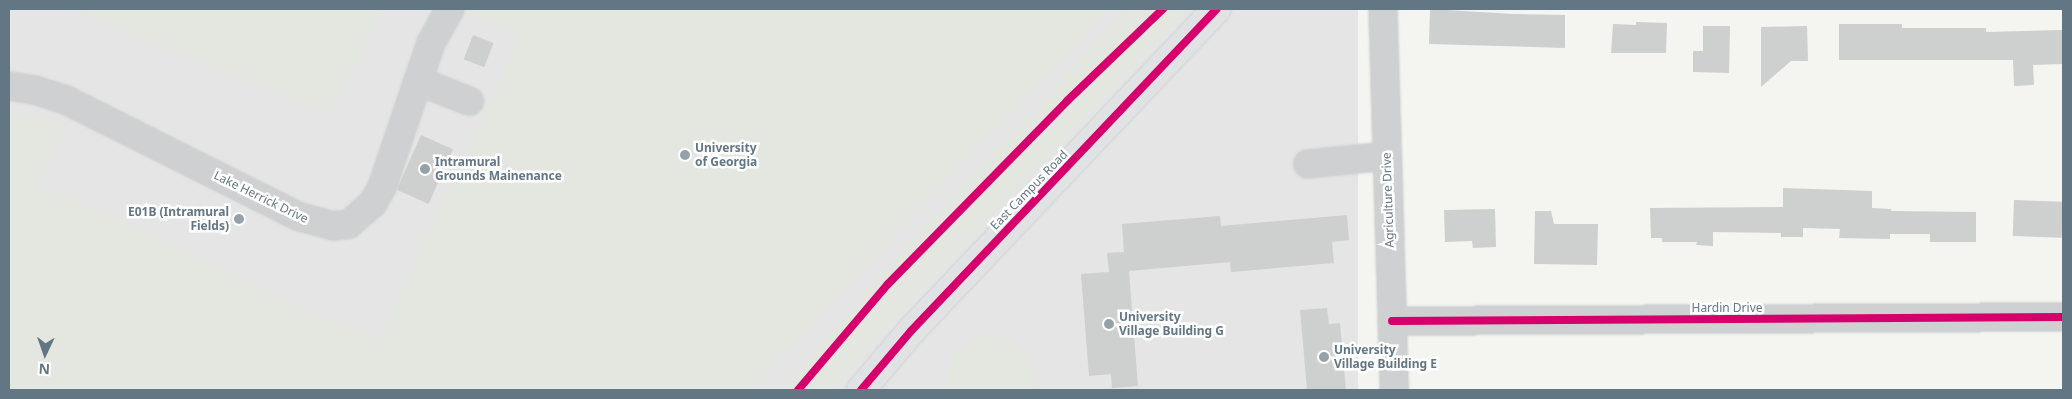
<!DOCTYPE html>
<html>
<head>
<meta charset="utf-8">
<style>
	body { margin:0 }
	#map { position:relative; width:2072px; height:399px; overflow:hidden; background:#f4f4f1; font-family:"Noto Sans",sans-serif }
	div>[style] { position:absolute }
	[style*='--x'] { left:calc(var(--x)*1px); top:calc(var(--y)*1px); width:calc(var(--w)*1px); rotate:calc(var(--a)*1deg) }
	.built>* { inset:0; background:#e4e5e4; transform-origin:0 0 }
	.green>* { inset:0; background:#e4e7df }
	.building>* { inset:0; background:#ced0cf; transform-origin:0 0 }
	.roads { filter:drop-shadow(0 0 1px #cfd1d1) drop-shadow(0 0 1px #cfd1d1) }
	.minor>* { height:28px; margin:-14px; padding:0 14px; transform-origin:14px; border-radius:14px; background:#cfd0d1 }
	.major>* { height:28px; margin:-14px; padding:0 14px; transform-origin:14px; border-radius:14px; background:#e1e2e3 }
	.cycleway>* { height:8px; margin:-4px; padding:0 4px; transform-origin:4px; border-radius:4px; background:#d6006c }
	.dots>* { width:14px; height:14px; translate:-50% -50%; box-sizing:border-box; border:2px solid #fff; border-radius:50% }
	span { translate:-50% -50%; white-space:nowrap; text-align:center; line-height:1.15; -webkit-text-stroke:5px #fff; paint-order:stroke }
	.poi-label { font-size:12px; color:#627684; font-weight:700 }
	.left { translate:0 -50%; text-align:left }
	.right { translate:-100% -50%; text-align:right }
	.street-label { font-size:12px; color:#627684 }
	.frame { position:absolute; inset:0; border:10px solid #627684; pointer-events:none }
	.north { position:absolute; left:20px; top:329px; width:50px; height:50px; -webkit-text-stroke:4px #fff; paint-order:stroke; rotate:183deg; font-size:14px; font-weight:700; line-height:20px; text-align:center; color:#627684 }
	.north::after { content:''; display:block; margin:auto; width:18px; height:22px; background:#627684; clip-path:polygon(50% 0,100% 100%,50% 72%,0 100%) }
</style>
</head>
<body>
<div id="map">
	<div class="built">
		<div style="left:9px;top:9px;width:1349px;height:381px"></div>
	</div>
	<div class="green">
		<div style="clip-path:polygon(71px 9px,382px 9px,332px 114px)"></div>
		<div style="clip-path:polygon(466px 9px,1109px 9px,927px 199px,777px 361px,756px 390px,9px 390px,9px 114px,44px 119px,65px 128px,37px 183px,373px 340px,377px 333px,382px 332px,520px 35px,464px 11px)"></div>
		<div style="clip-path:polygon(1128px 9px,1157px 9px,1050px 112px,914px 251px,868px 301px,793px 390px,783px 390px,879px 277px)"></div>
		<div style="clip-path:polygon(1169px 9px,1187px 9px,901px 309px,831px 390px,802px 390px,869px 311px,946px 228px,1050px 123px)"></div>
		<div style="clip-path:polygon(992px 335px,1003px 337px,1017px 345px,1027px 356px,1033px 370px,1032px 390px,948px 390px,946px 383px,949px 363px,957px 350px,977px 337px)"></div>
	</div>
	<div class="building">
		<div style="clip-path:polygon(1430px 9px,1513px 14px,1565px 15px,1565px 48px,1429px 44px)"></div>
		<div style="clip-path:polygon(1636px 22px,1667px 23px,1666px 53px,1611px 53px,1613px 24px,1636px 25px)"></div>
		<div style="clip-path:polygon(1839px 24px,1902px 24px,1902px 28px,1986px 28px,1986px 32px,2063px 30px,2063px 64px,2033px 65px,2034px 85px,2014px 86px,2013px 60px,1839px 60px)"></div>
		<div style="clip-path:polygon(1703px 26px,1730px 26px,1729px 73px,1693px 72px,1693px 51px,1703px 51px)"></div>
		<div style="clip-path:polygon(1807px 26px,1808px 61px,1791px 61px,1761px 87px,1761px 27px)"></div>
		<div style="left:473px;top:35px;width:22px;height:26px;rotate:21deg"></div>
		<div style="left:421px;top:135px;width:35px;height:60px;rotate:24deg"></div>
		<div style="clip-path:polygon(1783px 188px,1872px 191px,1872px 208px,1891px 209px,1891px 211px,1976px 212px,1976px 242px,1930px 242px,1930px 234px,1890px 234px,1890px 239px,1839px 238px,1840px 229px,1803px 228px,1803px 237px,1781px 237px,1781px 233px,1713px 232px,1713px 246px,1696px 245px,1697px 242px,1662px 242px,1662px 238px,1651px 238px,1650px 208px,1783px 207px)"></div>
		<div style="left:2014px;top:200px;width:49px;height:36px;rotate:2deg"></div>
		<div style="clip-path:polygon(1495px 209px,1496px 247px,1473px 248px,1472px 241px,1445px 242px,1444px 210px)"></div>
		<div style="clip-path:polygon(1535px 211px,1551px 211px,1554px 224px,1598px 224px,1597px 265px,1534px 264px)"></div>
		<div style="clip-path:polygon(1347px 215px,1349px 240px,1332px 242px,1334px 263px,1231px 272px,1230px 262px,1129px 271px,1138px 386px,1112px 388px,1111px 374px,1089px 376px,1081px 274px,1109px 272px,1107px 253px,1124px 252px,1122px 224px,1220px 216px,1221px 226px)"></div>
		<div style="clip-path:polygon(1327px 308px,1329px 324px,1340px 323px,1346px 390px,1307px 390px,1300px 310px)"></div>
	</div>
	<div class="roads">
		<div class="minor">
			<div style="--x:1383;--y:9;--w:381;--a:88.3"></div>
			<div style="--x:418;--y:81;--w:55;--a:21.4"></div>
			<div style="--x:9;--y:86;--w:26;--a:9"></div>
			<div style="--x:35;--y:90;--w:35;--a:18"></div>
			<div style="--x:68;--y:101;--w:259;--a:26.6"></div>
			<div style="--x:300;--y:217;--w:34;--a:15"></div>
			<div style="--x:333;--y:226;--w:16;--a:-7"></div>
			<div style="--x:349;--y:224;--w:32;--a:-41"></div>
			<div style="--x:373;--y:203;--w:18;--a:-61"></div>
			<div style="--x:382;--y:187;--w:152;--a:-71.2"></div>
			<div style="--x:431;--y:43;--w:39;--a:-61"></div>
			<div style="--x:1308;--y:164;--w:79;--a:-5.8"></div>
			<div style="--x:1392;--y:321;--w:671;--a:-0.34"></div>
		</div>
		<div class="major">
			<div style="--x:861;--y:390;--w:77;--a:-49.7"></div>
			<div style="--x:911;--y:331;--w:444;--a:-46.5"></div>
		</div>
	</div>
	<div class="cycleway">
		<div style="--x:1392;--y:321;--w:671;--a:-0.34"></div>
		<div style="--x:798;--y:390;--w:139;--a:-49.7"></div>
		<div style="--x:888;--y:284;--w:256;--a:-45.6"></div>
		<div style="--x:1067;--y:101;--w:133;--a:-43.8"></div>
		<div style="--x:861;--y:390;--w:77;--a:-49.7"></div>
		<div style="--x:911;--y:331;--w:444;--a:-46.5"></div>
	</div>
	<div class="dots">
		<div style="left:685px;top:155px;background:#95a2aa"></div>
		<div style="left:425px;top:169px;background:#95a2aa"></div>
		<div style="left:239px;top:219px;background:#95a2aa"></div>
		<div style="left:1109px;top:324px;background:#95a2aa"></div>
		<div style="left:1324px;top:357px;background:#95a2aa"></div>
	</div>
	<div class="poi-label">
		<span class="left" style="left:695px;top:155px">University<br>of Georgia</span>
		<span class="left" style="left:435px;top:169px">Intramural<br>Grounds Mainenance</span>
		<span class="right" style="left:229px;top:219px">E01B (Intramural<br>Fields)</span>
		<span class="left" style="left:1119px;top:324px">University<br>Village Building G</span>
		<span class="left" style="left:1334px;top:357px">University<br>Village Building E</span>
	</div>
	<div class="street-label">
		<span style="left:1029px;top:190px;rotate:-46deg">East Campus Road</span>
		<span style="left:261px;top:197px;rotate:26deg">Lake Herrick Drive</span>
		<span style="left:1388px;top:200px;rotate:-92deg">Agriculture Drive</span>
		<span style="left:1727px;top:308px">Hardin Drive</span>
	</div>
	<div class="frame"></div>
	<div class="north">N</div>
</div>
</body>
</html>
